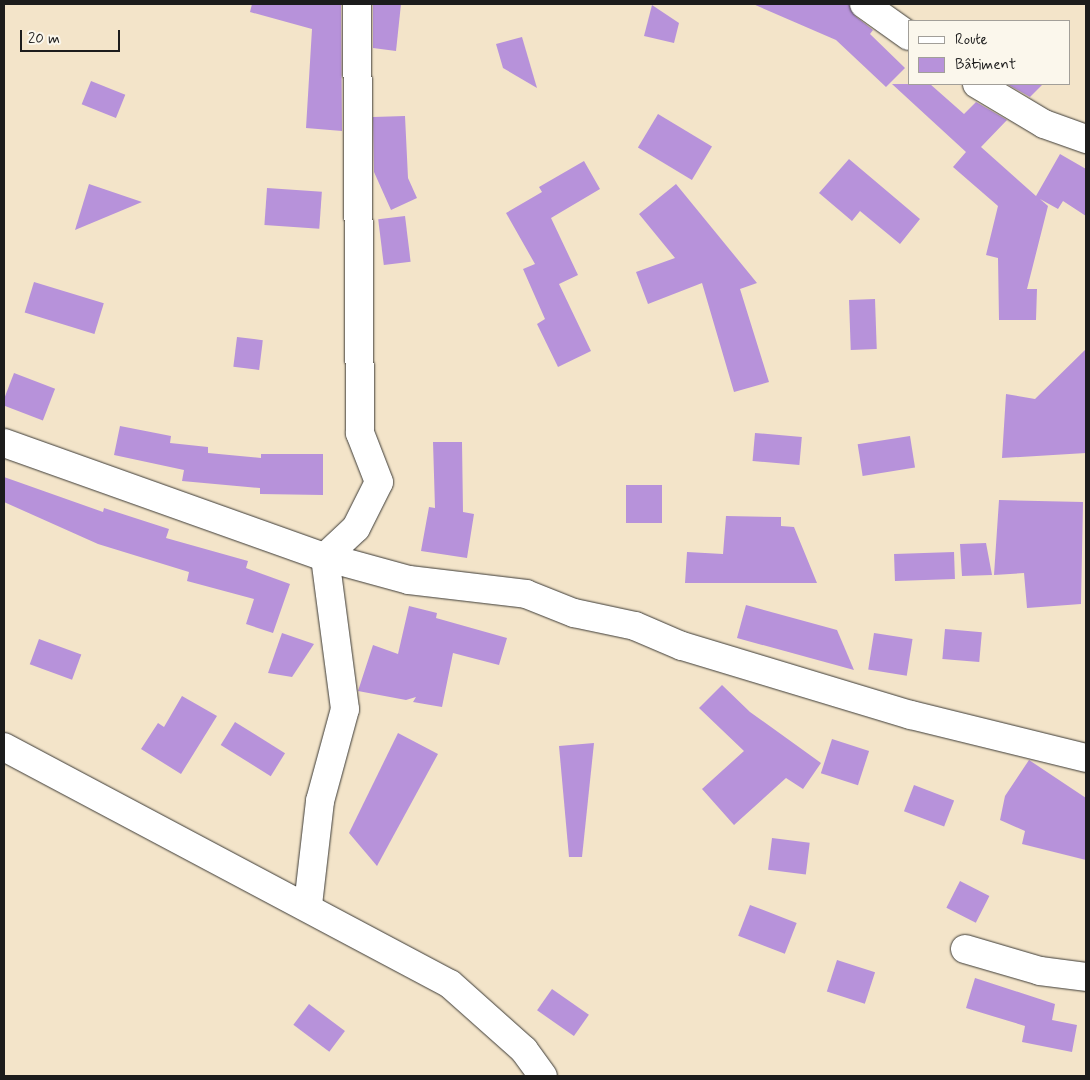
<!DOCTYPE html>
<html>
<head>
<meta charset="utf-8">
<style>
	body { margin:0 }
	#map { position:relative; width:1090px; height:1080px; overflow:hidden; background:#f3e4c9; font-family:Mynerve,sans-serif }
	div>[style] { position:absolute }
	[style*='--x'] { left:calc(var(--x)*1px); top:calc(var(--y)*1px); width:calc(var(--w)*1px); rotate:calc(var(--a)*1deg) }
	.building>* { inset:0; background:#b792da; transform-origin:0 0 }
	.roads { filter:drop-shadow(0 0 1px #3c3a36) drop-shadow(0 0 1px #3c3a36) }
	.minor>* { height:28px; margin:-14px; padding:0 14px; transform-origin:14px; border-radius:14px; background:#fff }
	span { translate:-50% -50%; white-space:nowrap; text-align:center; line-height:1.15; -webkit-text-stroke:4.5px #fbf7ec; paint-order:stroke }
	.frame { position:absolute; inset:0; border:5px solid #1c1c1c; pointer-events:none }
	.legend { position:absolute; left:908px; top:20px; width:162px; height:65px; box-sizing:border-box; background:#fbf7ec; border:1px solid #a29f99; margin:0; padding:6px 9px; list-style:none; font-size:15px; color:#1c1c1c }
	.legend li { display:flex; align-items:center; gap:10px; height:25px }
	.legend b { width:25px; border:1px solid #a29f99 }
	.scale { position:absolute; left:20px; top:30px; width:100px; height:22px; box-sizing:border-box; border:2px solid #1c1c1c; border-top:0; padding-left:6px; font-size:15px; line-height:18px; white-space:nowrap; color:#1c1c1c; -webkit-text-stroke:4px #fbf7ec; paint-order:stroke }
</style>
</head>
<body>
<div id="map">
	<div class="building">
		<div style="clip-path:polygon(252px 4px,341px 4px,342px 131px,306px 128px,312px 29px,250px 12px)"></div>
		<div style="clip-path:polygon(373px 4px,401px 4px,396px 51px,373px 48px)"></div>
		<div style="clip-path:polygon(753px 4px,849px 4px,855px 16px,873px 30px,870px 34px,905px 68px,886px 87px,836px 40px)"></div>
		<div style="clip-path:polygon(652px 5px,679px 23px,674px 43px,644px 36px)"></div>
		<div style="clip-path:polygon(522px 37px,537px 88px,503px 68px,496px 44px)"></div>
		<div style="left:91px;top:81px;width:37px;height:25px;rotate:22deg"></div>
		<div style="clip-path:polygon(892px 84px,930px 84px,964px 114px,976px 102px,1007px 120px,981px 147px,1036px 196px,1060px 154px,1086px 169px,1086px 216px,1063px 201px,1058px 209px,1040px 199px,1048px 206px,1027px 289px,1037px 289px,1036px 320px,999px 320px,998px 258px,986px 255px,998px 206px,953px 167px,966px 152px)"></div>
		<div style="clip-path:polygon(1007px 84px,1043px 84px,1030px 97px)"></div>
		<div style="left:658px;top:114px;width:63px;height:39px;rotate:31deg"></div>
		<div style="clip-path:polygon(405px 116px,408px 178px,417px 198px,391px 210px,374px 172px,373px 117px)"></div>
		<div style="clip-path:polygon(849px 159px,920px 219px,900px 244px,860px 211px,852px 221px,819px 193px)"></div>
		<div style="clip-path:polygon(584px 161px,600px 189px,551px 218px,578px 275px,559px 284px,591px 351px,558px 367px,537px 324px,545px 319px,523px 269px,535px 264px,506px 213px,542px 192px,539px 187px)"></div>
		<div style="clip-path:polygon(89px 184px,142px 202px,75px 230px)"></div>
		<div style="clip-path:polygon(676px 184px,757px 283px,740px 289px,769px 382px,734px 392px,702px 283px,648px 304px,636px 272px,675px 258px,639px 214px)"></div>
		<div style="left:267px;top:188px;width:55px;height:37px;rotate:4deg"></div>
		<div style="left:405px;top:216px;width:46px;height:27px;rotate:83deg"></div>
		<div style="left:34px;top:282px;width:73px;height:32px;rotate:17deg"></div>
		<div style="left:875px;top:299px;width:50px;height:26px;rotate:88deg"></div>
		<div style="left:237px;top:337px;width:26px;height:30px;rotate:7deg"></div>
		<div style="clip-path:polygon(1086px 349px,1086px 453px,1002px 458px,1006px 394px,1035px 399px)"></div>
		<div style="left:14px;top:373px;width:44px;height:34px;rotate:21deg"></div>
		<div style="clip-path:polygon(120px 426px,171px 436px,170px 443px,208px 447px,208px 453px,261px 458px,261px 454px,323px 454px,323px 495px,260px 494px,260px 488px,182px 481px,184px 470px,114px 455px)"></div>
		<div style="left:755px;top:433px;width:47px;height:28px;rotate:5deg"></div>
		<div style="left:910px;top:436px;width:32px;height:53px;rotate:81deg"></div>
		<div style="clip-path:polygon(433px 442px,462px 442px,463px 512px,474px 514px,467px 558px,421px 551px,429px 507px,435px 508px)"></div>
		<div style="clip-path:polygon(4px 477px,103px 512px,104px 508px,169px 529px,166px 538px,248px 561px,246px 568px,290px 584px,273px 633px,246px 624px,254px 599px,187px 581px,189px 572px,98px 544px,4px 502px)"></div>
		<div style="left:662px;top:485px;width:38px;height:36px;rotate:90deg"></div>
		<div style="clip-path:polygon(999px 500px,1083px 502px,1081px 604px,1027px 608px,1024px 573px,994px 575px)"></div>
		<div style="clip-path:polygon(726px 516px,781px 517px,781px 526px,794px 527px,817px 583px,685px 583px,687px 552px,723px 554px)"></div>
		<div style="clip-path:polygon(986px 543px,992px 575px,962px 576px,960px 544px)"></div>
		<div style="left:954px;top:552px;width:27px;height:60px;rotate:88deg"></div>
		<div style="clip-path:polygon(746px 605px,837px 630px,854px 670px,737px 638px)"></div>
		<div style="clip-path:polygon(409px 606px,437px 613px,436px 618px,507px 638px,499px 665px,453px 653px,442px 707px,413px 702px,416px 697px,406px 700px,358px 691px,373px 645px,398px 654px)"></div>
		<div style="left:945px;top:629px;width:37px;height:30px;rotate:5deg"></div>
		<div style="clip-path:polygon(282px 633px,314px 644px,292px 677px,268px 673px)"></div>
		<div style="left:874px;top:633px;width:39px;height:37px;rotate:9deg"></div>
		<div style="left:39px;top:639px;width:45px;height:27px;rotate:20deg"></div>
		<div style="clip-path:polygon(722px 685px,750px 712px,821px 763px,803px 789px,786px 778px,734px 825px,702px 789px,744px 751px,699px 708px)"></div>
		<div style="clip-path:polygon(182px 696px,217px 716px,181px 774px,141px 749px,158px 723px,164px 727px)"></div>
		<div style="left:235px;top:722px;width:59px;height:27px;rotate:32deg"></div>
		<div style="clip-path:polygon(398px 733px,438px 754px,377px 866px,349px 833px)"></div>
		<div style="left:832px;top:739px;width:39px;height:36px;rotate:18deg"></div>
		<div style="clip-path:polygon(594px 743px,582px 857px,569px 857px,559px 746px)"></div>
		<div style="clip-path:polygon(1029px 760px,1086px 798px,1086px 860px,1022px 844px,1025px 831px,1000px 820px,1005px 796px)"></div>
		<div style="left:914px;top:785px;width:43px;height:28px;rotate:21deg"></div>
		<div style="left:772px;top:838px;width:38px;height:32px;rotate:7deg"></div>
		<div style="left:960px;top:881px;width:33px;height:30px;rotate:27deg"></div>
		<div style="left:750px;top:905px;width:50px;height:33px;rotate:21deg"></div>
		<div style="left:837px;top:960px;width:40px;height:33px;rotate:18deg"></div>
		<div style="clip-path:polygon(975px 978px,1055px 1004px,1052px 1020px,1077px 1025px,1072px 1052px,1022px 1042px,1025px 1026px,966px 1008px)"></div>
		<div style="left:552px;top:989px;width:45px;height:26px;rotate:35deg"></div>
		<div style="left:309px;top:1004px;width:45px;height:26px;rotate:37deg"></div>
	</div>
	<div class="roads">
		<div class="minor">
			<div style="--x:864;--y:4;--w:55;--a:35.4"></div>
			<div style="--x:977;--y:84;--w:78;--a:30.8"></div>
			<div style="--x:1044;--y:124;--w:45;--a:19.7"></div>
			<div style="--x:4;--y:443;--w:341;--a:19.6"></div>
			<div style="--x:325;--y:557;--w:87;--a:15.3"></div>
			<div style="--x:409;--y:580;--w:118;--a:6.8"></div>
			<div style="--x:526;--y:594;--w:52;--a:21.6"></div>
			<div style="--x:574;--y:613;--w:62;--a:12"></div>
			<div style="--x:635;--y:626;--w:51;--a:23.1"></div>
			<div style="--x:682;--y:646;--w:239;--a:16.8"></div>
			<div style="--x:911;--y:715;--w:180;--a:13.8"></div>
			<div style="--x:4;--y:747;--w:505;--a:27.99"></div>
			<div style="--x:450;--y:984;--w:99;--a:41.7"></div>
			<div style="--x:524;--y:1050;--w:32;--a:54"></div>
			<div style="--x:308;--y:905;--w:105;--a:-83.4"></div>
			<div style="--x:320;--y:801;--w:95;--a:-74.8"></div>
			<div style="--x:345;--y:709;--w:153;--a:-97.5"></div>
			<div style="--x:325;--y:557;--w:42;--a:-43.1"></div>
			<div style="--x:356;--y:528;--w:51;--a:-63.4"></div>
			<div style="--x:379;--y:482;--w:53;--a:-111.2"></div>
			<div style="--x:360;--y:433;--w:429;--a:-90.4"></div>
			<div style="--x:965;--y:949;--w:78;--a:16.3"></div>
			<div style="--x:1040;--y:971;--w:46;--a:7.4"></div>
		</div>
	</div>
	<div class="frame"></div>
	<ul class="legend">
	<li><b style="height:6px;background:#fff"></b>Route</li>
	<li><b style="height:14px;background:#b792da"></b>Bâtiment</li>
	</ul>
	<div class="scale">20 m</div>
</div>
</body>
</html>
